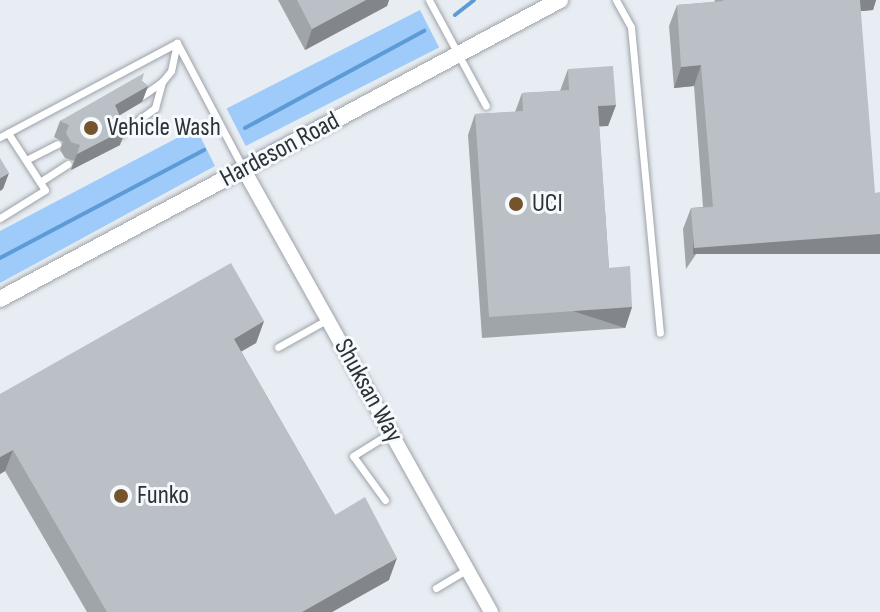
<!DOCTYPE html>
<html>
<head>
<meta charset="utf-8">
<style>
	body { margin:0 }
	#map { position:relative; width:880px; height:612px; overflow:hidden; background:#e7edf2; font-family:"Sofia Sans Condensed",sans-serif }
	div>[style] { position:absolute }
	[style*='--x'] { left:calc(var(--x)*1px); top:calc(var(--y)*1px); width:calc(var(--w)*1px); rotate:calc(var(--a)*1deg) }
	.green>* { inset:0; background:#9ecbf9; transform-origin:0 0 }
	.stream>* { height:4px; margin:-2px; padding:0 2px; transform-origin:2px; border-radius:2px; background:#5d9bd7 }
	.roads { filter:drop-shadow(0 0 2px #9da2a8) drop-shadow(0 0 2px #9da2a8) }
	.service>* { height:7px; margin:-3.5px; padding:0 3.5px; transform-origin:3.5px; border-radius:3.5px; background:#fff }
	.minor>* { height:14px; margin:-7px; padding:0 7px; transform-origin:7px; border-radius:7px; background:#fff }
	.tertiary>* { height:16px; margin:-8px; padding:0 8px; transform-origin:8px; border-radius:8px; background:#fff }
	.wall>* { inset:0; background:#a0a5a9 }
	.shaded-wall>* { inset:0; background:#82868a; transform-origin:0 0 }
	.building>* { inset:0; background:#bac0c5 }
	.dots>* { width:22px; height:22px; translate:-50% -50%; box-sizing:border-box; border:4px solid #f5fafe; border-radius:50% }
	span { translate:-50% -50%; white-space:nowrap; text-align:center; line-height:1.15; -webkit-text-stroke:6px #f5fafe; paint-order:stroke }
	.poi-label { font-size:26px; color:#2f3133 }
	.left { translate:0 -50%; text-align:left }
	.street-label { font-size:26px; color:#2f3133 }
</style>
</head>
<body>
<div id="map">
	<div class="green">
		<div style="left:420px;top:10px;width:42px;height:217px;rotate:63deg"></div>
		<div style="clip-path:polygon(196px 128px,215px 166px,0 283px,0 231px)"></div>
	</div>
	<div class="stream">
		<div style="--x:455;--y:15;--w:24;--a:-38"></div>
		<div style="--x:245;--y:128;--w:204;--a:-28.5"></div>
		<div style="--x:0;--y:258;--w:231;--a:-27.9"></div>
	</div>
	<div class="roads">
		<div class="service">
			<div style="--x:429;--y:0;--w:120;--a:61.7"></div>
			<div style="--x:616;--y:0;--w:31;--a:61"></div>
			<div style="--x:631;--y:27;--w:307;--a:84.6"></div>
			<div style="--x:177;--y:43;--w:141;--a:62.2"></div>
			<div style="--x:142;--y:96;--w:24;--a:-35"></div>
			<div style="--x:162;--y:82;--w:14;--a:-51"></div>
			<div style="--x:171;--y:71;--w:29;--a:-78"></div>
			<div style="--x:118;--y:135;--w:46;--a:-36.1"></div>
			<div style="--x:155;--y:108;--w:27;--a:-75"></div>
			<div style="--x:0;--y:137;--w:200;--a:-28"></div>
			<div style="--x:26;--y:160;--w:35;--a:-27"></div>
			<div style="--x:40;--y:182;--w:33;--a:-33"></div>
			<div style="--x:0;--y:218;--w:53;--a:-31.9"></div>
			<div style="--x:45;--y:190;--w:68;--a:-123"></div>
			<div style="--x:278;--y:347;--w:57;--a:-29.2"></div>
			<div style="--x:385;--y:500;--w:54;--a:-126"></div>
			<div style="--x:353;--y:456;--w:44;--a:-31.9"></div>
			<div style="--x:436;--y:588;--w:37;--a:-31"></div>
		</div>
		<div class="minor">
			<div style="--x:244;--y:170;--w:506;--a:60.8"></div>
		</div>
		<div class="tertiary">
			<div style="--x:0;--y:299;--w:635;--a:-28.1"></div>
		</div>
	</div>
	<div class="wall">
		<div style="clip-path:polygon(278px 0,389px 0,387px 6px,305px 50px)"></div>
		<div style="clip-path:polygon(715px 0,876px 0,873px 10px,861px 11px,686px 269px,683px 229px,691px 208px,703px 207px,694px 86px,674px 88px,669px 26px,677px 5px,714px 2px)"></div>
		<div style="clip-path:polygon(568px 69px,616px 105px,608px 126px,599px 126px,609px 268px,632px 307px,625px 328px,482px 338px,468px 135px,475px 114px,515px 112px,522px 93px,560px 91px)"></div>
		<div style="clip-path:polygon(142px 81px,148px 86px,142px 102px,119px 116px,116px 123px,120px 145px,71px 170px,74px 161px,65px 158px,60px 150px,63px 142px,54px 137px,60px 121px)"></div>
		<div style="clip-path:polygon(264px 321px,256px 343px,241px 351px,335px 515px,389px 580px,332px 612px,87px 612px,5px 471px,0 474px,0 394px)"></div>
	</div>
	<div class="shaded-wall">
		<div style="clip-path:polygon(366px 0,389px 0,387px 6px,305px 50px,312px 29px)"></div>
		<div style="clip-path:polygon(856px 0,876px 0,873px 10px,852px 12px)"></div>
		<div style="clip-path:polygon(701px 65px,694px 86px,674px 88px,681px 67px)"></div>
		<div style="clip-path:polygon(148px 86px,142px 102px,109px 121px,115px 105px)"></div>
		<div style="clip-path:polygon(616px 105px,608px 126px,590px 127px,598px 106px)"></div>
		<div style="clip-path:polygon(126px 129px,120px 145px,71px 170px,77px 154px)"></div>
		<div style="clip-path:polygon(9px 173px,3px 189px,0 191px,0 178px)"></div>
		<div style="left:880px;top:234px;width:20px;height:187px;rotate:90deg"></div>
		<div style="left:632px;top:307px;width:22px;height:143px;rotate:108deg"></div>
		<div style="clip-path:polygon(264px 321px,256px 343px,227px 360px,234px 339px)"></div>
		<div style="clip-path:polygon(13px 450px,5px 471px,0 474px,0 457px)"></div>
		<div style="clip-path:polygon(397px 558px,389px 580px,332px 612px,302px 612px)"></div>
	</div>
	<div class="building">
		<div style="clip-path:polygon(297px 0,366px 0,312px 29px)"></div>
		<div style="clip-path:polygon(723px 0,860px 0,875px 193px,880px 192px,880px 234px,694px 248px,691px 208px,713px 207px,701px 65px,681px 67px,677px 5px,723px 1px)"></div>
		<div style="clip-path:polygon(613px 66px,616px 105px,598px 106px,609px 268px,630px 266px,632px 307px,489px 317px,475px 114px,523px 111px,522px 93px,569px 90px,568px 69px)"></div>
		<div style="clip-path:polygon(144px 73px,142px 81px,148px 86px,115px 105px,119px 114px,116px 123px,126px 129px,77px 154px,80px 145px,71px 142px,66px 133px,69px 125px,60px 121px)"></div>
		<div style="clip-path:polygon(0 158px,9px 173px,0 178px)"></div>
		<div style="clip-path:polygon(231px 263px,264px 321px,234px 339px,335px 515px,365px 497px,397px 558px,302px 612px,107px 612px,13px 450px,0 457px,0 394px)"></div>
	</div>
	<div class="dots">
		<div style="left:91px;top:128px;background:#75532b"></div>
		<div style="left:516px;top:204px;background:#75532b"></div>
		<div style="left:121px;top:496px;background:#75532b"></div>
	</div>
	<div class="poi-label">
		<span class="left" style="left:107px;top:128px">Vehicle Wash</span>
		<span class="left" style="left:532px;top:204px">UCI</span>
		<span class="left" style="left:137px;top:496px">Funko</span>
	</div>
	<div class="street-label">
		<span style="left:280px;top:150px;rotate:-28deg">Hardeson Road</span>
		<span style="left:368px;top:391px;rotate:61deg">Shuksan Way</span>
	</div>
</div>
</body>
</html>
